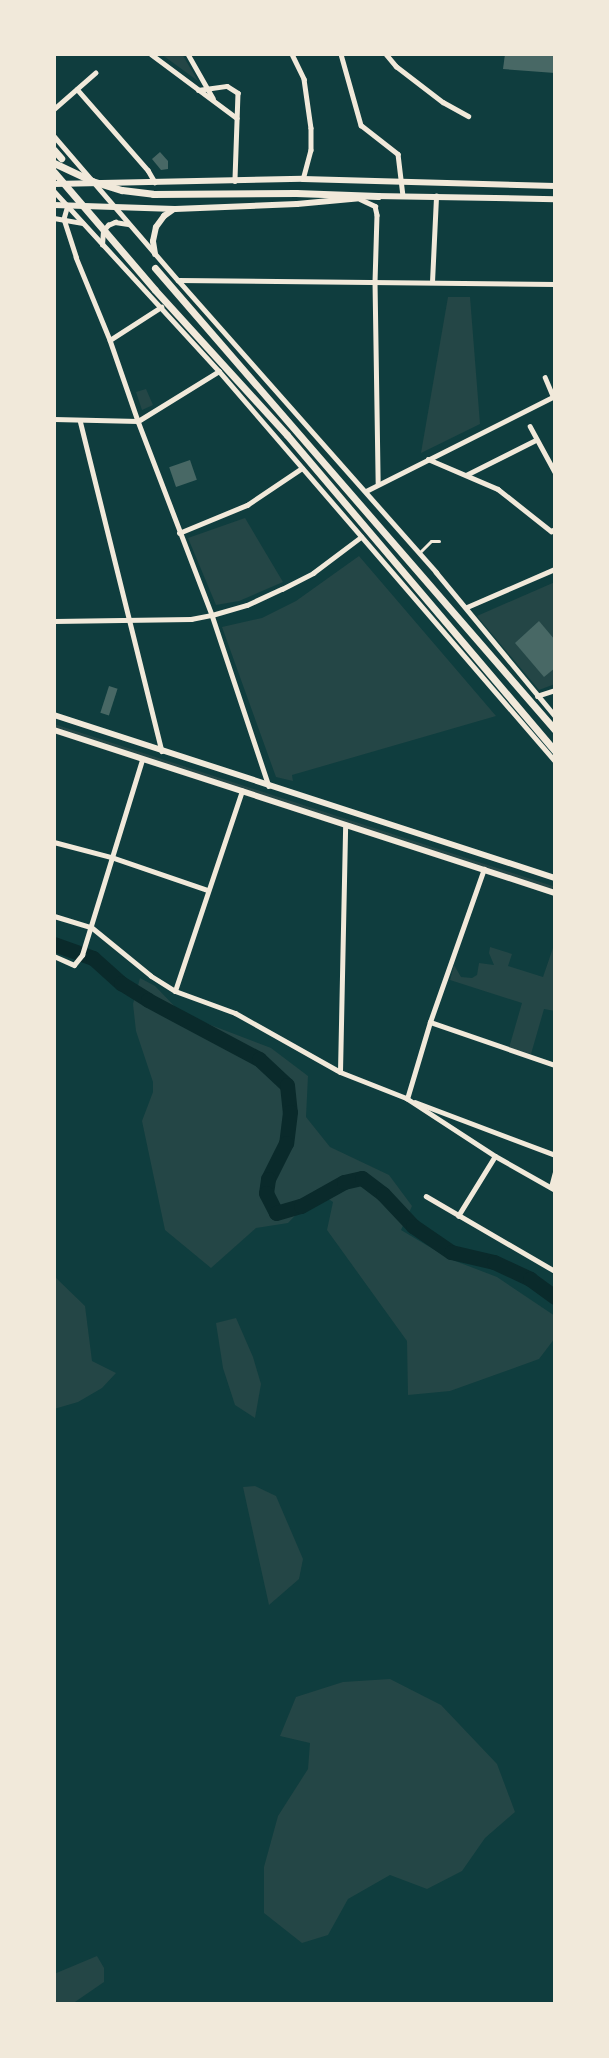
<!DOCTYPE html>
<html>
<head>
<meta charset="utf-8">
<style>
	body { margin:0 }
	#map { position:relative; width:609px; height:2058px; overflow:hidden; background:#0f3d3e; font-family:"PT Sans",sans-serif }
	div>[style] { position:absolute }
	[style*='--x'] { left:calc(var(--x)*1px); top:calc(var(--y)*1px); width:calc(var(--w)*1px); rotate:calc(var(--a)*1deg) }
	.green>* { inset:0; background:#244646; transform-origin:0 0 }
	.river>* { height:15px; margin:-7.5px; padding:0 7.5px; transform-origin:7.5px; border-radius:7.5px; background:#0a2a2b }
	.building>* { inset:0; background:#486865; transform-origin:0 0 }
	.pedestrian>* { height:3px; margin:-1.5px; padding:0 1.5px; transform-origin:1.5px; border-radius:1.5px; background:#f1e9da }
	.minor>* { height:4.5px; margin:-2.25px; padding:0 2.25px; transform-origin:2.25px; border-radius:2.25px; background:#f1e9da }
	.tertiary>* { height:5px; margin:-2.5px; padding:0 2.5px; transform-origin:2.5px; border-radius:2.5px; background:#f1e9da }
	.secondary>* { height:6px; margin:-3px; padding:0 3px; transform-origin:3px; border-radius:3px; background:#f1e9da }
	.primary>* { height:7px; margin:-3.5px; padding:0 3.5px; transform-origin:3.5px; border-radius:3.5px; background:#f1e9da }
	span { translate:-50% -50%; white-space:nowrap; text-align:center; line-height:1.15; -webkit-text-stroke:4.5px #f1e9da; paint-order:stroke }
	.frame { position:absolute; inset:0; border:56px solid #f1e9da; pointer-events:none }
</style>
</head>
<body>
<div id="map">
	<div class="green">
		<div style="clip-path:polygon(161px 54px,182px 54px,198px 81px)"></div>
		<div style="clip-path:polygon(448px 297px,470px 297px,480px 424px,421px 453px)"></div>
		<div style="clip-path:polygon(146px 389px,153px 405px,142px 410px,136px 392px)"></div>
		<div style="clip-path:polygon(245px 518px,283px 582px,239px 601px,216px 605px,188px 538px)"></div>
		<div style="clip-path:polygon(359px 556px,496px 716px,292px 775px,293px 781px,276px 777px,222px 627px,262px 618px,296px 601px)"></div>
		<div style="clip-path:polygon(555px 582px,555px 684px,539px 690px,477px 616px)"></div>
		<div style="left:54px;top:724px;width:525px;height:9px;rotate:18deg"></div>
		<div style="clip-path:polygon(555px 942px,555px 1011px,544px 1009px,531px 1054px,509px 1048px,522px 1003px,450px 980px,454px 965px,461px 977px,472px 978px,477px 975px,479px 963px,494px 965px,489px 953px,490px 947px,512px 954px,508px 966px,543px 977px)"></div>
		<div style="clip-path:polygon(140px 978px,155px 986px,182px 1014px,271px 1048px,308px 1076px,306px 1117px,330px 1147px,389px 1175px,412px 1206px,401px 1230px,450px 1259px,497px 1277px,555px 1316px,555px 1338px,539px 1359px,450px 1391px,408px 1395px,407px 1341px,327px 1230px,333px 1202px,318px 1192px,288px 1223px,256px 1228px,211px 1268px,165px 1230px,142px 1121px,153px 1092px,153px 1082px,136px 1031px,133px 1004px)"></div>
		<div style="clip-path:polygon(54px 1276px,85px 1306px,92px 1361px,116px 1373px,102px 1388px,78px 1402px,54px 1409px)"></div>
		<div style="clip-path:polygon(236px 1318px,253px 1357px,261px 1384px,255px 1418px,235px 1405px,223px 1368px,216px 1323px)"></div>
		<div style="clip-path:polygon(255px 1486px,276px 1496px,303px 1559px,299px 1579px,269px 1605px,243px 1487px)"></div>
		<div style="clip-path:polygon(390px 1679px,441px 1705px,497px 1764px,515px 1812px,485px 1838px,462px 1871px,427px 1889px,390px 1875px,348px 1899px,328px 1935px,302px 1943px,264px 1913px,264px 1867px,278px 1816px,308px 1769px,310px 1743px,280px 1736px,296px 1697px,343px 1682px)"></div>
		<div style="clip-path:polygon(97px 1956px,104px 1968px,104px 1982px,72px 2004px,54px 2004px,54px 1974px)"></div>
	</div>
	<div class="river">
		<div style="--x:54;--y:944;--w:41;--a:19.7"></div>
		<div style="--x:93;--y:958;--w:38;--a:42"></div>
		<div style="--x:121;--y:983;--w:32;--a:32"></div>
		<div style="--x:148;--y:1000;--w:126;--a:28"></div>
		<div style="--x:259;--y:1059;--w:38;--a:43"></div>
		<div style="--x:287;--y:1085;--w:27;--a:84"></div>
		<div style="--x:290;--y:1112;--w:31;--a:97"></div>
		<div style="--x:286;--y:1143;--w:40;--a:116.6"></div>
		<div style="--x:268;--y:1179;--w:14;--a:98"></div>
		<div style="--x:266;--y:1193;--w:22;--a:63"></div>
		<div style="--x:276;--y:1213;--w:26;--a:-16"></div>
		<div style="--x:301;--y:1206;--w:49;--a:-29.2"></div>
		<div style="--x:344;--y:1182;--w:18;--a:-13"></div>
		<div style="--x:362;--y:1178;--w:26;--a:37"></div>
		<div style="--x:383;--y:1194;--w:44;--a:46.8"></div>
		<div style="--x:413;--y:1226;--w:46;--a:34.4"></div>
		<div style="--x:451;--y:1252;--w:44;--a:13.1"></div>
		<div style="--x:494;--y:1262;--w:40;--a:25"></div>
		<div style="--x:530;--y:1279;--w:31;--a:36"></div>
	</div>
	<div class="building">
		<div style="clip-path:polygon(505px 54px,555px 55px,555px 73px,503px 69px)"></div>
		<div style="clip-path:polygon(160px 152px,168px 161px,168px 169px,161px 170px,152px 159px)"></div>
		<div style="left:190px;top:460px;width:21px;height:22px;rotate:71deg"></div>
		<div style="clip-path:polygon(539px 621px,555px 640px,555px 668px,544px 677px,515px 643px)"></div>
		<div style="left:109px;top:686px;width:9px;height:28px;rotate:18deg"></div>
	</div>
	<div class="pedestrian">
		<div style="--x:419;--y:553;--w:17;--a:-45"></div>
		<div style="--x:431;--y:541;--w:8;--a:0"></div>
	</div>
	<div class="minor">
		<div style="--x:151;--y:54;--w:107;--a:36.7"></div>
		<div style="--x:188;--y:54;--w:51;--a:60.4"></div>
		<div style="--x:292;--y:54;--w:28;--a:64"></div>
		<div style="--x:304;--y:79;--w:49;--a:81.9"></div>
		<div style="--x:311;--y:128;--w:22;--a:90"></div>
		<div style="--x:311;--y:150;--w:30;--a:105"></div>
		<div style="--x:341;--y:54;--w:74;--a:74.3"></div>
		<div style="--x:361;--y:125;--w:47;--a:38.1"></div>
		<div style="--x:398;--y:154;--w:42;--a:83.2"></div>
		<div style="--x:386;--y:54;--w:16;--a:50"></div>
		<div style="--x:396;--y:66;--w:59;--a:37.5"></div>
		<div style="--x:443;--y:102;--w:29;--a:29"></div>
		<div style="--x:77;--y:89;--w:108;--a:48.8"></div>
		<div style="--x:148;--y:170;--w:14;--a:60"></div>
		<div style="--x:198;--y:90;--w:29;--a:-8"></div>
		<div style="--x:227;--y:86;--w:13;--a:32"></div>
		<div style="--x:238;--y:93;--w:88;--a:92"></div>
		<div style="--x:54;--y:109;--w:55;--a:-41.3"></div>
		<div style="--x:54;--y:136;--w:190;--a:49.3"></div>
		<div style="--x:178;--y:280;--w:390;--a:48.5"></div>
		<div style="--x:436;--y:572;--w:187;--a:50.4"></div>
		<div style="--x:54;--y:191;--w:244;--a:47.5"></div>
		<div style="--x:219;--y:371;--w:515;--a:49.25"></div>
		<div style="--x:360;--y:199;--w:17;--a:25"></div>
		<div style="--x:375;--y:206;--w:9;--a:77"></div>
		<div style="--x:377;--y:215;--w:66;--a:91.7"></div>
		<div style="--x:375;--y:281;--w:202;--a:89.1"></div>
		<div style="--x:68;--y:205;--w:15;--a:106"></div>
		<div style="--x:64;--y:219;--w:40;--a:72"></div>
		<div style="--x:76;--y:257;--w:90;--a:67.7"></div>
		<div style="--x:110;--y:340;--w:86;--a:70.9"></div>
		<div style="--x:138;--y:421;--w:208;--a:69.1"></div>
		<div style="--x:212;--y:615;--w:180;--a:71.6"></div>
		<div style="--x:54;--y:218;--w:29;--a:10"></div>
		<div style="--x:102;--y:245;--w:14;--a:-86"></div>
		<div style="--x:103;--y:231;--w:8;--a:-50"></div>
		<div style="--x:108;--y:225;--w:8;--a:-23"></div>
		<div style="--x:115;--y:222;--w:13;--a:9"></div>
		<div style="--x:178;--y:280;--w:377;--a:0.6"></div>
		<div style="--x:432;--y:282;--w:86;--a:-87.3"></div>
		<div style="--x:110;--y:340;--w:61;--a:-32.9"></div>
		<div style="--x:80;--y:420;--w:341;--a:76.1"></div>
		<div style="--x:530;--y:426;--w:52;--a:61.5"></div>
		<div style="--x:428;--y:459;--w:76;--a:23.2"></div>
		<div style="--x:498;--y:489;--w:68;--a:38.4"></div>
		<div style="--x:551;--y:531;--w:4;--a:-27"></div>
		<div style="--x:466;--y:475;--w:78;--a:-26.6"></div>
		<div style="--x:366;--y:491;--w:209;--a:-26.7"></div>
		<div style="--x:553;--y:397;--w:21;--a:-113"></div>
		<div style="--x:179;--y:533;--w:74;--a:-22.4"></div>
		<div style="--x:247;--y:505;--w:66;--a:-33.9"></div>
		<div style="--x:467;--y:607;--w:96;--a:-23.4"></div>
		<div style="--x:54;--y:621;--w:137;--a:-0.8"></div>
		<div style="--x:191;--y:619;--w:21;--a:-11"></div>
		<div style="--x:212;--y:615;--w:36;--a:-16"></div>
		<div style="--x:247;--y:605;--w:38;--a:-25"></div>
		<div style="--x:282;--y:589;--w:35;--a:-27"></div>
		<div style="--x:313;--y:573;--w:60;--a:-36.9"></div>
		<div style="--x:537;--y:696;--w:19;--a:-18"></div>
		<div style="--x:54;--y:842;--w:59;--a:14.7"></div>
		<div style="--x:111;--y:857;--w:102;--a:18.8"></div>
		<div style="--x:54;--y:956;--w:22;--a:24"></div>
		<div style="--x:74;--y:965;--w:13;--a:-51"></div>
		<div style="--x:82;--y:955;--w:204;--a:-72.9"></div>
		<div style="--x:175;--y:991;--w:211;--a:-71.5"></div>
		<div style="--x:430;--y:1022;--w:132;--a:19"></div>
		<div style="--x:340;--y:1072;--w:247;--a:-88.8"></div>
		<div style="--x:407;--y:1099;--w:80;--a:-73.4"></div>
		<div style="--x:430;--y:1022;--w:162;--a:-70.6"></div>
		<div style="--x:415;--y:1102;--w:150;--a:20.7"></div>
		<div style="--x:551;--y:1187;--w:16;--a:-75"></div>
		<div style="--x:426;--y:1196;--w:149;--a:30.2"></div>
		<div style="--x:458;--y:1216;--w:70;--a:-58.3"></div>
	</div>
	<div class="tertiary">
		<div style="--x:54;--y:419;--w:84;--a:1.4"></div>
		<div style="--x:138;--y:421;--w:95;--a:-31.7"></div>
		<div style="--x:54;--y:916;--w:39;--a:17"></div>
		<div style="--x:91;--y:927;--w:77;--a:39.2"></div>
		<div style="--x:151;--y:976;--w:28;--a:32"></div>
		<div style="--x:175;--y:991;--w:64;--a:20.1"></div>
		<div style="--x:235;--y:1013;--w:120;--a:29.3"></div>
		<div style="--x:340;--y:1072;--w:71;--a:21.5"></div>
		<div style="--x:406;--y:1098;--w:106;--a:33.1"></div>
		<div style="--x:495;--y:1156;--w:69;--a:29.5"></div>
	</div>
	<div class="secondary">
		<div style="--x:54;--y:184;--w:249;--a:-1.2"></div>
		<div style="--x:303;--y:179;--w:252;--a:1.6"></div>
		<div style="--x:375;--y:196;--w:180;--a:1"></div>
		<div style="--x:54;--y:205;--w:121;--a:1.9"></div>
		<div style="--x:175;--y:209;--w:122;--a:-2.3"></div>
		<div style="--x:297;--y:204;--w:65;--a:-5.3"></div>
		<div style="--x:155;--y:254;--w:13;--a:-99"></div>
		<div style="--x:153;--y:241;--w:14;--a:-78"></div>
		<div style="--x:156;--y:227;--w:14;--a:-54"></div>
		<div style="--x:164;--y:216;--w:12;--a:-35"></div>
		<div style="--x:54;--y:715;--w:527;--a:18.02"></div>
		<div style="--x:54;--y:730;--w:527;--a:18.02"></div>
	</div>
	<div class="primary">
		<div style="--x:54;--y:150;--w:11;--a:49"></div>
		<div style="--x:54;--y:163;--w:42;--a:25.3"></div>
		<div style="--x:92;--y:181;--w:31;--a:17"></div>
		<div style="--x:122;--y:190;--w:31;--a:7"></div>
		<div style="--x:153;--y:194;--w:143;--a:-0.4"></div>
		<div style="--x:296;--y:193;--w:82;--a:2.1"></div>
		<div style="--x:54;--y:172;--w:155;--a:49.4"></div>
		<div style="--x:155;--y:290;--w:196;--a:47.7"></div>
		<div style="--x:287;--y:435;--w:414;--a:49.7"></div>
		<div style="--x:155;--y:268;--w:611;--a:49.11"></div>
	</div>
	<div class="frame"></div>
</div>
</body>
</html>
